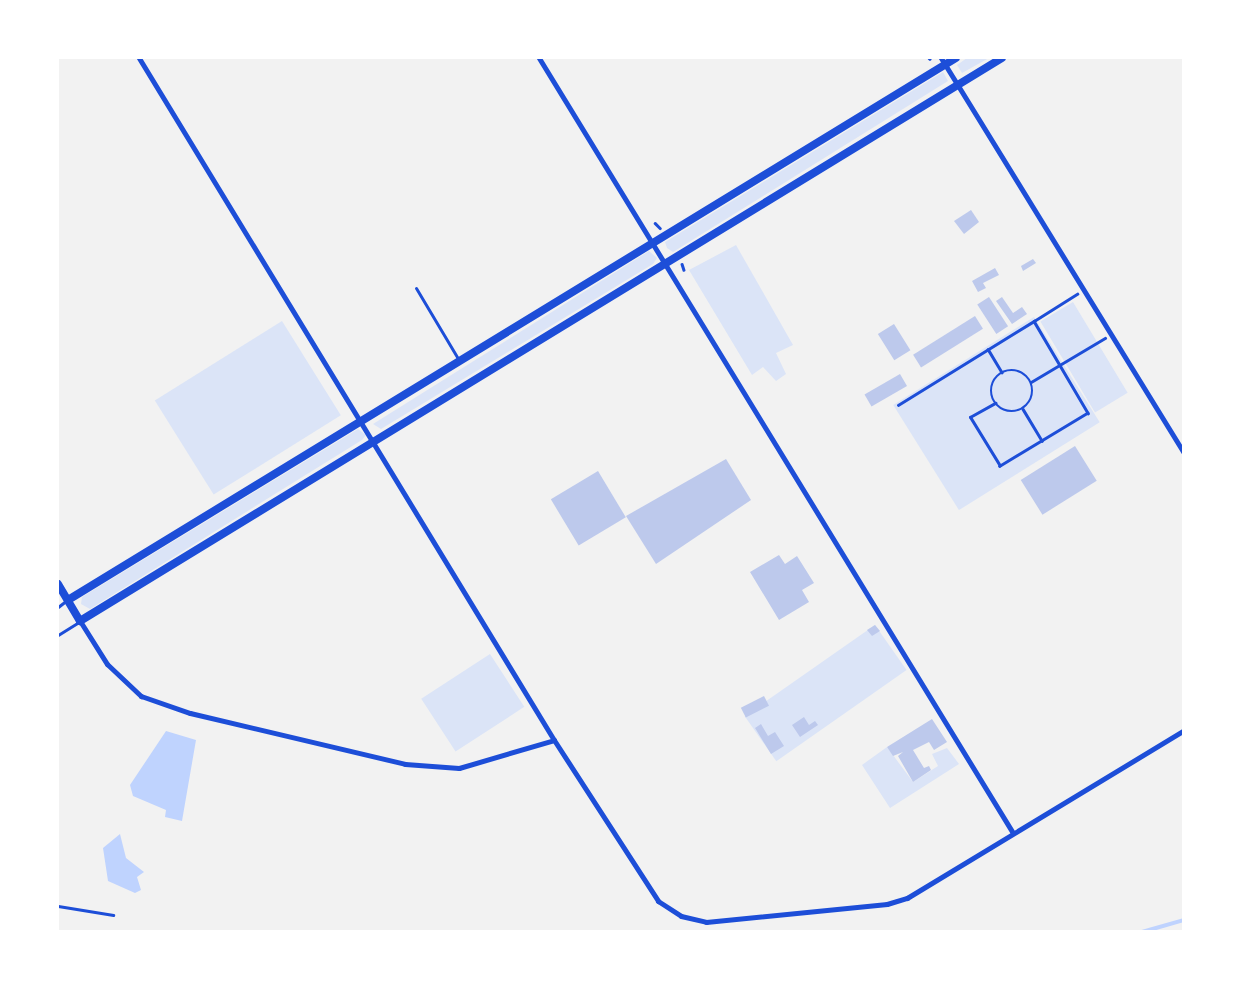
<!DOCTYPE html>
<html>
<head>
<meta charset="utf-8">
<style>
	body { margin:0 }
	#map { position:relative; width:1241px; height:989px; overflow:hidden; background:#f2f2f2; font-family:"DejaVu Sans",sans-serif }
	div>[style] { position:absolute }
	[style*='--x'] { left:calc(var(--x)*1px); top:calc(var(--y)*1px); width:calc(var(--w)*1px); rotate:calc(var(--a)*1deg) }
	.green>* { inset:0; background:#dbe4f7; transform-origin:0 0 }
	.water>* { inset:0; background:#bfd3fe }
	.stream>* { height:4px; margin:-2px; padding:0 2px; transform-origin:2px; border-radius:2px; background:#bfd3fe }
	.building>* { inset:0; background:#bdc9ec; transform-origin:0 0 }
	.path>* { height:2.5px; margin:-1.25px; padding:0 1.25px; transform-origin:1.25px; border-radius:1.25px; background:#1d4ed8 }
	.path>.ring { margin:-1.25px; padding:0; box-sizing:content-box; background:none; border:2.5px solid #1d4ed8; border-radius:50% }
	.service>* { height:3px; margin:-1.5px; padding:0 1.5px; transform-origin:1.5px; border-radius:1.5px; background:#1d4ed8 }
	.minor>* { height:5px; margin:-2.5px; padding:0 2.5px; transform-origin:2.5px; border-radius:2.5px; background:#1d4ed8 }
	.tertiary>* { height:8px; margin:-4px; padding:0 4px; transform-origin:4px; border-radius:4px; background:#1d4ed8 }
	span { translate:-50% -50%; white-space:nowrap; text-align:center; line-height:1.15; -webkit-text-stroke:4.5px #fff; paint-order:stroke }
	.frame { position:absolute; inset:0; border:59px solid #fff; pointer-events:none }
</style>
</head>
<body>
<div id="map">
	<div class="green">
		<div style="clip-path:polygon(967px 58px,989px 58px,962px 73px,957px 65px)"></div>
		<div style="clip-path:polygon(943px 72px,948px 81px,673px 252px,667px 248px,665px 242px)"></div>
		<div style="clip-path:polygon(736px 245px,793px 345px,776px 353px,786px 374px,776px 381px,763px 367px,752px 375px,689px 270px)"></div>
		<div style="clip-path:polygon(649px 251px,657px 258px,653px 264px,381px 429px,373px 424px)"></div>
		<div style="left:1073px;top:302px;width:106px;height:38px;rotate:59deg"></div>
		<div style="left:1034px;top:317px;width:124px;height:166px;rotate:58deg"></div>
		<div style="left:282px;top:321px;width:111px;height:150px;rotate:58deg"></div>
		<div style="clip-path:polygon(358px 429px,366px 435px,362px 440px,90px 609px,81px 604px,82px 597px)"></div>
		<div style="left:875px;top:625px;width:55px;height:159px;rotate:55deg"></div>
		<div style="left:490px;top:654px;width:63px;height:82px;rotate:57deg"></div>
		<div style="clip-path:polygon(887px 747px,913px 782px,938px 766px,932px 754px,947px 748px,959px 764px,890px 808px,862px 765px)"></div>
	</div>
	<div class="water">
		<div style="clip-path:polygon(166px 731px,196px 740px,182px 821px,165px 817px,166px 810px,133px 796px,130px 785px)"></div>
		<div style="clip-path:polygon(120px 834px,126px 858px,144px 872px,137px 877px,141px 890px,135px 893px,108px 881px,103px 848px)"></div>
	</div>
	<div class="stream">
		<div style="--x:1142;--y:932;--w:44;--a:-15.9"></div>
	</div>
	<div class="building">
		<div style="clip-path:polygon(971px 210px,979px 222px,964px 234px,954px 221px)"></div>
		<div style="clip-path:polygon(1033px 259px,1036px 263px,1023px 271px,1021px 266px)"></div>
		<div style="clip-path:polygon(995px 268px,999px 275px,983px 283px,986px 288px,978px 292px,972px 281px)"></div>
		<div style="left:989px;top:297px;width:35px;height:14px;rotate:57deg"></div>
		<div style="clip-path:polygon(1002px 297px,1013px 313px,1022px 307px,1027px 314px,1012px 324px,996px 301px)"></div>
		<div style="left:975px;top:316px;width:15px;height:73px;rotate:58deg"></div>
		<div style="left:894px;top:324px;width:31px;height:19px;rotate:58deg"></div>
		<div style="left:900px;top:374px;width:14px;height:41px;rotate:60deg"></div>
		<div style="left:1075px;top:446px;width:41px;height:64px;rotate:58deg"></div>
		<div style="clip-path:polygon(726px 459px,751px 500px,656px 564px,626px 516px)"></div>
		<div style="left:598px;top:471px;width:54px;height:55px;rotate:59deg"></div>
		<div style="clip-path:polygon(779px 555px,785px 564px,797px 556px,814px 583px,802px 590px,809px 602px,779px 620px,750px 572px)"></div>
		<div style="clip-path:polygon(875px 625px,880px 631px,872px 636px,867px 630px)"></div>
		<div style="left:764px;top:696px;width:11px;height:26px;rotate:63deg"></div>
		<div style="clip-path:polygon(804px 717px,809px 725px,815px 721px,818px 725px,800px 737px,792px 725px)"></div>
		<div style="clip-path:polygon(932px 719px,947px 742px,934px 750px,929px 742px,913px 750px,924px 768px,929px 766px,931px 770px,913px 782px,898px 756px,903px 752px,893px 756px,887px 747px)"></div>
		<div style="clip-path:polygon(761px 724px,768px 736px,775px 732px,784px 746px,771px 754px,755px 728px)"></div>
	</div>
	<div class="path">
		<div style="--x:929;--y:58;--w:1;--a:45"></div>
		<div style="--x:655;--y:223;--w:7;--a:45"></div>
		<div style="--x:682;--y:264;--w:6;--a:72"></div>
		<div style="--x:1034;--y:321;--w:51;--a:-32.1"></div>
		<div style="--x:988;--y:349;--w:27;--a:59"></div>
		<div class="ring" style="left:991px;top:370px;width:39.5px;height:39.5px"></div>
		<div style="--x:1031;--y:382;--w:86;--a:-30.7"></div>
		<div style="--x:898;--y:405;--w:160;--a:-31.7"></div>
		<div style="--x:1034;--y:321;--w:107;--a:59.6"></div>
		<div style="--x:1088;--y:413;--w:103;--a:148.9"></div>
		<div style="--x:1000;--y:466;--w:57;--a:-121.5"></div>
		<div style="--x:970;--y:417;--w:29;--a:-29"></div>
		<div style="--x:1023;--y:409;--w:37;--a:59"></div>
	</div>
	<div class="service">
		<div style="--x:416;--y:288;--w:84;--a:59.2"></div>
		<div style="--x:58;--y:607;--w:11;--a:-38"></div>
		<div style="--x:58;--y:635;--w:26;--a:-32"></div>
		<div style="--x:58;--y:906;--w:56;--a:9.3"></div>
	</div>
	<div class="minor">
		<div style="--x:139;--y:58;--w:798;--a:58.68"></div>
		<div style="--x:554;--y:740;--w:192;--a:57.1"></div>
		<div style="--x:658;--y:901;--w:27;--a:33"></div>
		<div style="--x:681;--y:916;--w:26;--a:13"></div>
		<div style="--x:706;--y:922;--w:182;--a:-5.7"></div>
		<div style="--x:887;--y:904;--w:21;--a:-17"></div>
		<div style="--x:907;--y:898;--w:324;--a:-31.2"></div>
		<div style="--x:539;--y:58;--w:908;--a:58.55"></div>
		<div style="--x:941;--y:58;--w:464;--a:58.4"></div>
		<div style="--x:80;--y:621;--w:51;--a:57.9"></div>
		<div style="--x:107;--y:664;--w:47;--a:43.3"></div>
		<div style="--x:141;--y:696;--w:52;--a:19.1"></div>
		<div style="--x:190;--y:713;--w:221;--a:13.3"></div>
		<div style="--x:405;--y:764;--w:54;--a:4.2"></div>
		<div style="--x:459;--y:768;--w:99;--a:-16.4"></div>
	</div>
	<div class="tertiary">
		<div style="--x:58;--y:584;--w:43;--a:59.3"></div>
		<div style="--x:80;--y:621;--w:1080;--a:-31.41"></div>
		<div style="--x:68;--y:600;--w:1040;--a:-31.4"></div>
	</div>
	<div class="frame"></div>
</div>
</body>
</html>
